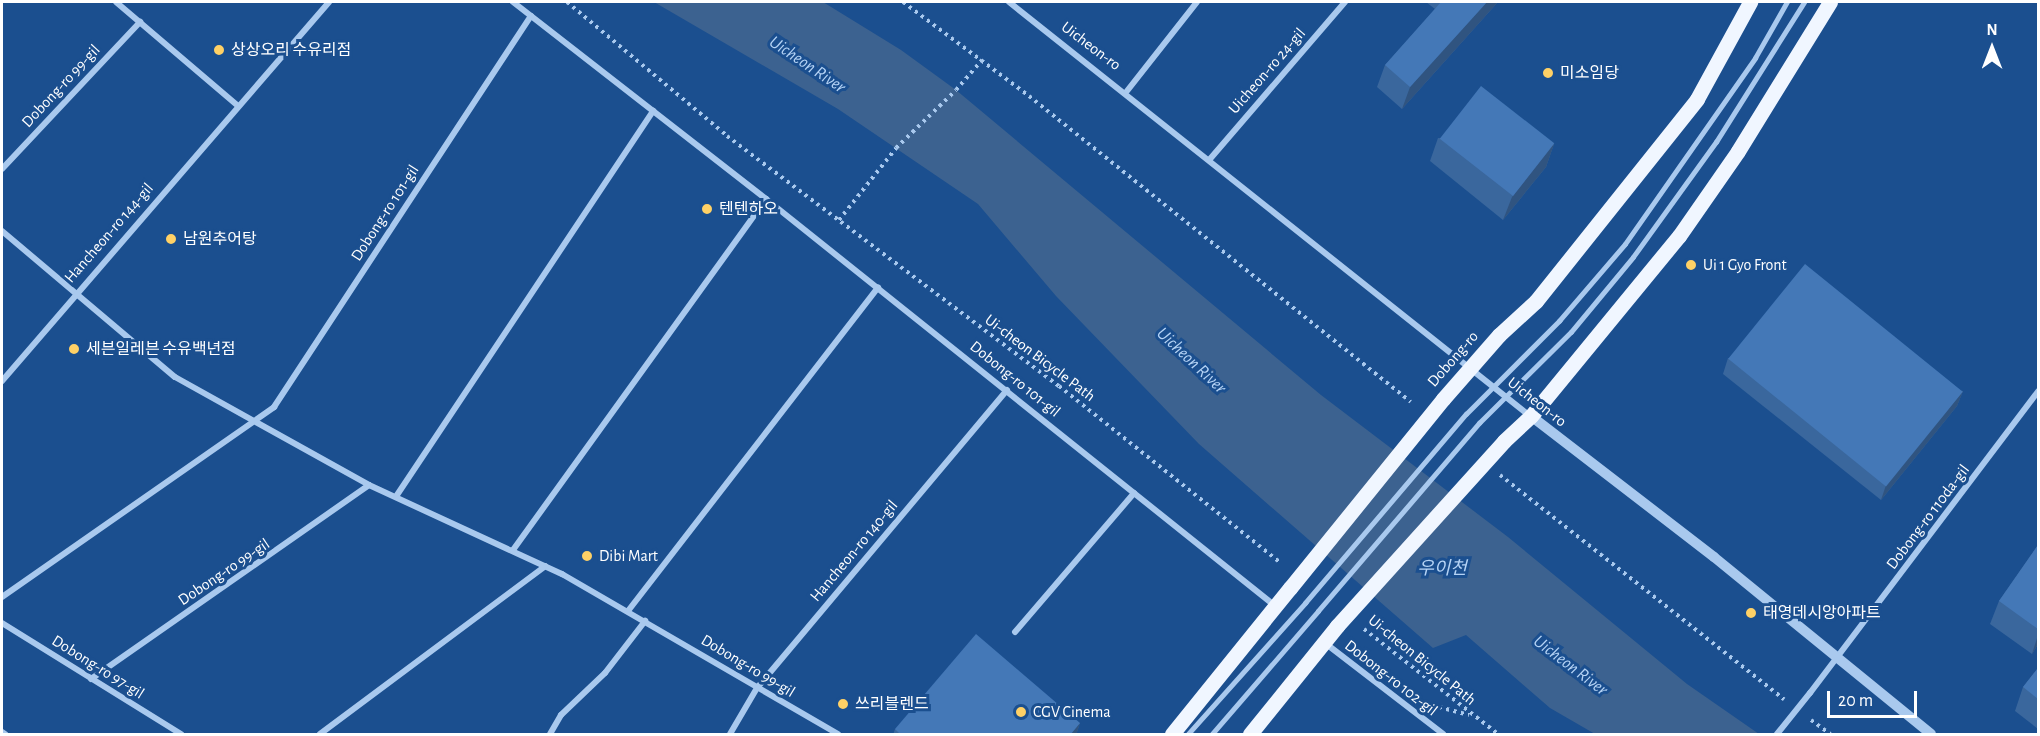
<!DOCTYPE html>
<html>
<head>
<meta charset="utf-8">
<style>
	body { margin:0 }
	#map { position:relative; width:2040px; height:736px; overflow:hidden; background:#1b4f8f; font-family:"Alegreya Sans","Noto Sans KR",sans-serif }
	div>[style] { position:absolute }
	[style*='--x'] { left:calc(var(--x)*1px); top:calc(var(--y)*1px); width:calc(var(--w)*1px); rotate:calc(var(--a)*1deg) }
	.water>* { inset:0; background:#3c6290 }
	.path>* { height:4px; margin-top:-2px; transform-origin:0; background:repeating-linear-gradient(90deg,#a9c9ee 0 3px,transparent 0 7.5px) }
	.service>* { height:4.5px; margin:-2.25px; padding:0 2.25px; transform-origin:2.25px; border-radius:2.25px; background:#a9c9ee }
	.minor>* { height:6px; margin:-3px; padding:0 3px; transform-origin:3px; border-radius:3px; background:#a9c9ee }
	.tertiary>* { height:10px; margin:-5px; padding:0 5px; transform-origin:5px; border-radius:5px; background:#a9c9ee }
	.primary>* { height:15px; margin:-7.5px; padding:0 7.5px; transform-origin:7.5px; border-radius:7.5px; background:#f0f6ff }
	.service-bridge>* { height:4.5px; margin:-2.25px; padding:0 2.25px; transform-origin:2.25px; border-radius:2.25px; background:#a9c9ee }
	.minor-bridge>* { height:6px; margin:-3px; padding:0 3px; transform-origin:3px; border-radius:3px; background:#a9c9ee }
	.primary-bridge>* { height:15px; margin:-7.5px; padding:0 7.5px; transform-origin:7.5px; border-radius:7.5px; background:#f0f6ff }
	.wall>* { inset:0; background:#3a679d }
	.shaded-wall>* { inset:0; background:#305480 }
	.building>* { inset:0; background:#4478b7; transform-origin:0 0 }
	.dots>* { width:16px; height:16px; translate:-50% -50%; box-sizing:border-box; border:3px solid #1b4f8f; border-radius:50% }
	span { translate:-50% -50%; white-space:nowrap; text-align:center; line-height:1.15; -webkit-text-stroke:6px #1b4f8f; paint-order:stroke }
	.street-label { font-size:16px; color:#fff }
	.poi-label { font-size:16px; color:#fff }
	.left { translate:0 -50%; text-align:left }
	.water-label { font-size:18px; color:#b5d3f5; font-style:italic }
	.frame { position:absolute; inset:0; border:3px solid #fff; pointer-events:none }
	.north { position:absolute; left:1962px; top:18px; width:60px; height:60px; -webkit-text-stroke:4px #1b4f8f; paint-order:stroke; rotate:0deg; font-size:16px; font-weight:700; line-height:24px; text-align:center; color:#fff }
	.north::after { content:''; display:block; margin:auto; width:21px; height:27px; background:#fff; clip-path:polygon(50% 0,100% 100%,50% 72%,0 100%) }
	.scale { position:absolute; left:1827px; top:691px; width:90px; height:27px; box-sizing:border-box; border:3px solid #fff; border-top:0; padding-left:8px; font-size:18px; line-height:21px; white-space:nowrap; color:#fff; -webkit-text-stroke:4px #1b4f8f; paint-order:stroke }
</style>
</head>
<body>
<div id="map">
	<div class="water">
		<div style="clip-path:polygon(654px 2px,823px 2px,901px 50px,956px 90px,1321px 395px,1508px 537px,1687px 684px,1759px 734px,1595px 734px,1550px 708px,1466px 635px,1433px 648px,1199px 444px,1056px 296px,978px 204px,838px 109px)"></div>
	</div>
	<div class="path">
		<div style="--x:567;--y:2;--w:209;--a:39.9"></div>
		<div style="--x:727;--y:136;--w:416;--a:37"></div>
		<div style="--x:1059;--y:386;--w:284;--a:38.6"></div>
		<div style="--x:903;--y:2;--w:157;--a:36.7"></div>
		<div style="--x:1029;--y:96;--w:489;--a:38.7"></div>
		<div style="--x:839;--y:220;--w:92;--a:-51.6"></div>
		<div style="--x:896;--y:148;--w:83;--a:-44"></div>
		<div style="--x:956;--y:90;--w:40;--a:-49"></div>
		<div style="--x:1500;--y:475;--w:362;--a:38.3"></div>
		<div style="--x:1364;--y:629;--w:170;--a:38.1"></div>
		<div style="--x:1439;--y:707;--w:31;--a:15"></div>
		<div style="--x:1811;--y:720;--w:24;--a:36"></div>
	</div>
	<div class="service">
		<div style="--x:1466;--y:414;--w:132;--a:-45"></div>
		<div style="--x:1559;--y:321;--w:101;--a:-49.4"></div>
		<div style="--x:1625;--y:244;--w:227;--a:-55"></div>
		<div style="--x:1755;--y:58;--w:64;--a:-60.3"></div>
		<div style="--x:1479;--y:423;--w:129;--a:-44.7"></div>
		<div style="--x:1571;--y:332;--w:97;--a:-50.4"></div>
		<div style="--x:1633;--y:257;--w:142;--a:-54.2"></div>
		<div style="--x:1716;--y:142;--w:165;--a:-57.8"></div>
		<div style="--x:1188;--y:734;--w:176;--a:-48.2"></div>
		<div style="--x:1212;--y:734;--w:162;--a:-49.2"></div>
	</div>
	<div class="minor">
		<div style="--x:116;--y:2;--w:160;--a:40.4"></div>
		<div style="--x:513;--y:2;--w:321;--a:37.9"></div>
		<div style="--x:766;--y:199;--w:650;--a:38.63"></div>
		<div style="--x:1009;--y:2;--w:665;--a:38.47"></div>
		<div style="--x:1127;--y:91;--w:113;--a:-51.8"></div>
		<div style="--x:1210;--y:159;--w:207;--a:-49.3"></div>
		<div style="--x:2;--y:169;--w:202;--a:-46.8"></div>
		<div style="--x:2;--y:231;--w:226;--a:40.2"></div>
		<div style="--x:175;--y:377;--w:222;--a:29.1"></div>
		<div style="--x:369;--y:485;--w:213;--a:24.8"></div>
		<div style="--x:562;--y:574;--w:319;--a:30.1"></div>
		<div style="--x:2;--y:381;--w:501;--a:-49.21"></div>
		<div style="--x:397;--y:495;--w:462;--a:-56.3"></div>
		<div style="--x:513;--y:550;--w:433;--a:-54.2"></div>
		<div style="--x:2;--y:597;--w:332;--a:-34.9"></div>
		<div style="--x:274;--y:407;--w:468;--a:-56.7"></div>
		<div style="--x:628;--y:611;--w:409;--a:-52.3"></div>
		<div style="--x:2;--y:623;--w:211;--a:31.8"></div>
		<div style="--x:1015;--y:632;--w:183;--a:-49.4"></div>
		<div style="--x:1325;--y:643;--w:149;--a:37.6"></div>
		<div style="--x:91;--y:679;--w:339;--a:-34.9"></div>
		<div style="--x:1810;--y:693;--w:378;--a:-52.9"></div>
		<div style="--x:2;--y:732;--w:4;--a:34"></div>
		<div style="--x:320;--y:734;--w:281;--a:-36.7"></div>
		<div style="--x:550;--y:734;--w:22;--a:-60"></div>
		<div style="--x:561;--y:715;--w:61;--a:-43.7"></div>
		<div style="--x:605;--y:673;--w:66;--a:-52.4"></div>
		<div style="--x:730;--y:734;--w:53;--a:-59.6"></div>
		<div style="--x:757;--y:688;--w:389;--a:-50"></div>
	</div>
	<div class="tertiary">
		<div style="--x:1531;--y:416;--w:231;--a:37.6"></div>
		<div style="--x:1714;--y:557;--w:280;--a:39.2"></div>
	</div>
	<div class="primary">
		<div style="--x:1443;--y:399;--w:85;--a:-48.8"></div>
		<div style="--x:1499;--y:335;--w:50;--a:-42.6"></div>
		<div style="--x:1536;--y:301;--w:258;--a:-51.4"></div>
		<div style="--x:1697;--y:99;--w:111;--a:-61.3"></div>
		<div style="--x:1504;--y:441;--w:37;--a:-43"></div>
		<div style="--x:1531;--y:416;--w:233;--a:-50.6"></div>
		<div style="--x:1679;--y:236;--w:103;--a:-55.2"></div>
		<div style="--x:1738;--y:151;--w:175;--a:-58.3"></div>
		<div style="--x:1172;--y:734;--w:188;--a:-51.1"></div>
		<div style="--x:1250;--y:734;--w:139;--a:-51.1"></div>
	</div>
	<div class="service-bridge">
		<div style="--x:1305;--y:603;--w:248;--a:-49.6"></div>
		<div style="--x:1318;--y:611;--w:248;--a:-49.4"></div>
	</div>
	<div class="minor-bridge">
		<div style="--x:1777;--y:734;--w:53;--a:-51.2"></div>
	</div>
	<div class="primary-bridge">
		<div style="--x:1290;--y:588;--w:243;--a:-51"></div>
		<div style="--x:1337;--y:626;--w:249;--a:-47.9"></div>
	</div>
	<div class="wall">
		<div style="clip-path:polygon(1426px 2px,1498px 2px,1402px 109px,1377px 87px,1385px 65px,1435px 9px)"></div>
		<div style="clip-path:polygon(1438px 138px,1554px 144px,1546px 167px,1503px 220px,1430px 161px)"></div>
		<div style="clip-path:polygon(1728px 358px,1963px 391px,1957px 406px,1881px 500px,1723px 374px)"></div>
		<div style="clip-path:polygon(2038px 545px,2038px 644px,2032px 654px,1990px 624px,1999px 601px)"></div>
		<div style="clip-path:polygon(2038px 668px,2038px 729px,2015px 711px,2023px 687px)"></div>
		<div style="clip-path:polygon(1080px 723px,1076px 735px,893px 735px,895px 729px)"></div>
	</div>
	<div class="shaded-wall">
		<div style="clip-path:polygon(1487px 2px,1498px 2px,1402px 109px,1410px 87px)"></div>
		<div style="clip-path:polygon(1554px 144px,1546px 167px,1503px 220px,1512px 197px)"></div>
		<div style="clip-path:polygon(1963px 391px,1957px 406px,1881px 500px,1886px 485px)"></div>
		<div style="clip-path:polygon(2038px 635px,2038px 644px,2032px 654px)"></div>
		<div style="clip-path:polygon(1080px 723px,1076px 735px,1070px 735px)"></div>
	</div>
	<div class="building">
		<div style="clip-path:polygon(1441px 2px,1487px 2px,1410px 87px,1385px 65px)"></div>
		<div style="left:1481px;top:86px;width:93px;height:67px;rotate:38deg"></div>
		<div style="left:1805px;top:264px;width:203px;height:122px;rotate:39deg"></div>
		<div style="clip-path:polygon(2038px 545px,2038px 629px,1999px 601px)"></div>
		<div style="clip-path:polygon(976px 634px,1080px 723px,1070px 735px,901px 735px,895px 729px)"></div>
		<div style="clip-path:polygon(2038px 668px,2038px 699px,2023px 687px)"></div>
	</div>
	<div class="dots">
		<div style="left:219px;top:50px;background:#ffd166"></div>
		<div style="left:1548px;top:73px;background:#ffd166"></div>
		<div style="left:707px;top:209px;background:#ffd166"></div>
		<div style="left:171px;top:239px;background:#ffd166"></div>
		<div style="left:1691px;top:265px;background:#ffd166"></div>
		<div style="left:74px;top:349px;background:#ffd166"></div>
		<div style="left:587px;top:556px;background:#ffd166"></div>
		<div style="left:1751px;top:613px;background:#ffd166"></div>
		<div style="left:843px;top:704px;background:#ffd166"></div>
		<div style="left:1021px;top:712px;background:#ffd166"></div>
	</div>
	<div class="street-label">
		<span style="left:1091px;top:46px;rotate:37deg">Uicheon-ro</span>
		<span style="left:1267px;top:71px;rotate:-49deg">Uicheon-ro 24-gil</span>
		<span style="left:61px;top:86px;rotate:-47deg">Dobong-ro 99-gil</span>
		<span style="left:385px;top:213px;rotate:-57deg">Dobong-ro 101-gil</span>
		<span style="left:109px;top:233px;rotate:-49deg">Hancheon-ro 144-gil</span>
		<span style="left:1040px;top:358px;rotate:37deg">Ui-cheon Bicycle Path</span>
		<span style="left:1453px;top:359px;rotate:-49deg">Dobong-ro</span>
		<span style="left:1015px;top:379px;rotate:39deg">Dobong-ro 101-gil</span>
		<span style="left:1537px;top:402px;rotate:38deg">Uicheon-ro</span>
		<span style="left:1928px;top:517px;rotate:-53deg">Dobong-ro 110da-gil</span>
		<span style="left:854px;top:551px;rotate:-50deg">Hancheon-ro 140-gil</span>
		<span style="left:224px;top:572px;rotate:-34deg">Dobong-ro 99-gil</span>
		<span style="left:1422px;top:660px;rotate:39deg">Ui-cheon Bicycle Path</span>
		<span style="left:748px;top:666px;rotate:31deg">Dobong-ro 99-gil</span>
		<span style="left:98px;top:667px;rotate:32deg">Dobong-ro 97-gil</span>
		<span style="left:1391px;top:678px;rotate:38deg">Dobong-ro 102-gil</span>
	</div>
	<div class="poi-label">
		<span class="left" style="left:231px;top:50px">상상오리 수유리점</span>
		<span class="left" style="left:1560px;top:73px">미소임당</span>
		<span class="left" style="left:719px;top:209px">텐텐하오</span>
		<span class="left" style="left:183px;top:239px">남원추어탕</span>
		<span class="left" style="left:1703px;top:265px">Ui 1 Gyo Front</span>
		<span class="left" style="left:86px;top:349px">세븐일레븐 수유백년점</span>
		<span class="left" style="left:599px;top:556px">Dibi Mart</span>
		<span class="left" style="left:1763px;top:613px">태영데시앙아파트</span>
		<span class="left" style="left:855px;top:704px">쓰리블렌드</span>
		<span class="left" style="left:1033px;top:712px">CGV Cinema</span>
	</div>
	<div class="water-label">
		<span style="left:807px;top:65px;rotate:34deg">Uicheon River</span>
		<span style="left:1191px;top:361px;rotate:43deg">Uicheon River</span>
		<span style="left:1442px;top:569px">우이천</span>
		<span style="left:1570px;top:666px;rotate:37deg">Uicheon River</span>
	</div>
	<div class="frame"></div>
	<div class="north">N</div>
	<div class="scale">20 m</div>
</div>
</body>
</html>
